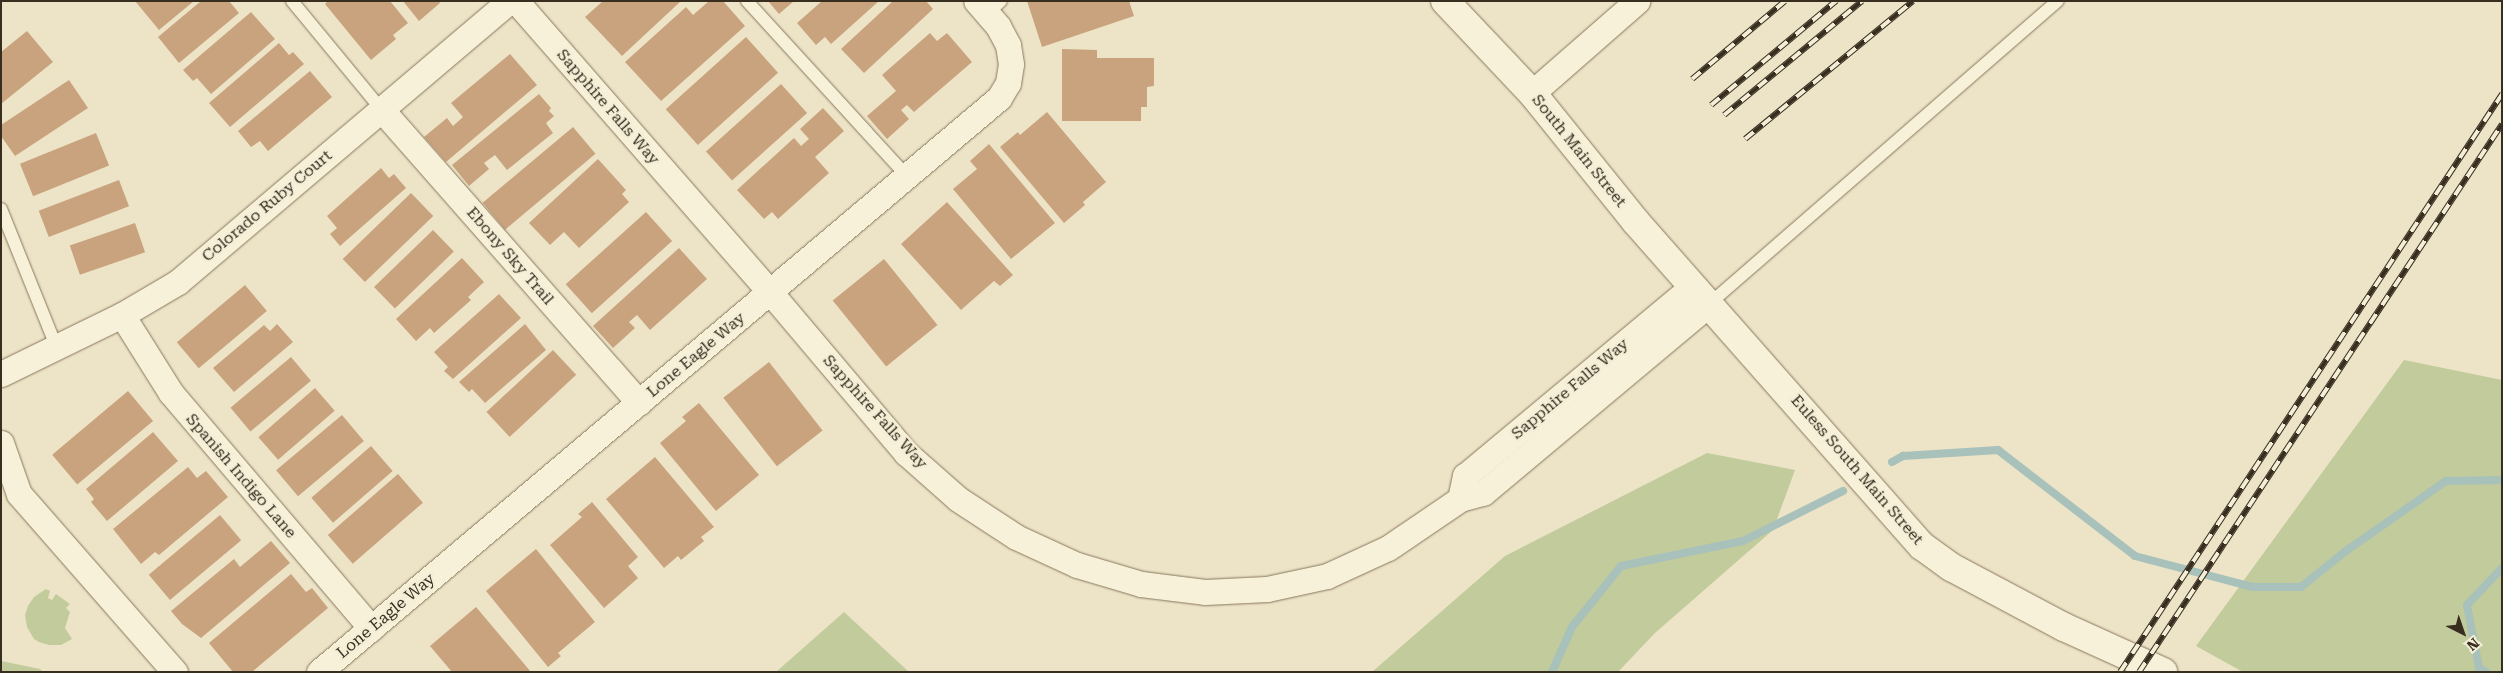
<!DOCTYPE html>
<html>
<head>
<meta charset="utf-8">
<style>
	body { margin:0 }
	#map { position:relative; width:2503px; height:673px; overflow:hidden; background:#ede4c7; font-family:"Roboto Serif",serif }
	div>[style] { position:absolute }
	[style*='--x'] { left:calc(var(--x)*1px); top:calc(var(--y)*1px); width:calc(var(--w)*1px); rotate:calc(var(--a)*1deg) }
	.green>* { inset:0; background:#c1cb9b }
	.stream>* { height:8px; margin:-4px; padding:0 4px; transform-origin:4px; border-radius:4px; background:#a8c1bb }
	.building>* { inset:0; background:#c9a37e; transform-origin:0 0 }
	.roads { filter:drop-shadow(0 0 1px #88775d) drop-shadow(0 0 1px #88775d) }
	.lane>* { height:12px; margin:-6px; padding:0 6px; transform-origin:6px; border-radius:6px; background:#f8f1da }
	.street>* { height:25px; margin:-12.5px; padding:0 12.5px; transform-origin:12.5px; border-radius:12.5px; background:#f8f1da }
	.secondary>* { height:28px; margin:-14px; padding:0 14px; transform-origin:14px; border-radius:14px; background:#f8f1da }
	.rail>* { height:5.5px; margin-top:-2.75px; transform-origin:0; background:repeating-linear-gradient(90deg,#f4eed6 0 11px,#382e20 0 22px); box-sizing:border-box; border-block:1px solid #382e20 }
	span { translate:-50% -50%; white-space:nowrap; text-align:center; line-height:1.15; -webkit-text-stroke:5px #f4eed6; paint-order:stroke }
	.street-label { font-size:16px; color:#382e20 }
	.frame { position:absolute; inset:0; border:2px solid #382e20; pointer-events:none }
	.north { position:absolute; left:2438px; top:608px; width:50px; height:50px; -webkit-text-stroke:4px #f4eed6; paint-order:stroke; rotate:139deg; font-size:14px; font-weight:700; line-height:20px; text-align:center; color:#382e20 }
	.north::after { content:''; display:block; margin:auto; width:18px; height:22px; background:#382e20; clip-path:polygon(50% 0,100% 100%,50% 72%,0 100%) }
</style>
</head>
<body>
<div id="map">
	<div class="green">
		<div style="clip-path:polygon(2404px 360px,2502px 380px,2502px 672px,2243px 672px,2196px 646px)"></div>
		<div style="clip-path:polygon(1707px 453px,1795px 470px,1773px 530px,1655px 633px,1618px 672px,1372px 672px,1505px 556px)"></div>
		<div style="clip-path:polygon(46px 589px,50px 591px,48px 598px,52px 600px,56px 594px,70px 604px,66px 608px,70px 612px,65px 628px,72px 639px,61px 645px,49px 645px,39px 642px,34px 639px,27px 627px,25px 615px,28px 606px,34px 597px)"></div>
		<div style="clip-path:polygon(844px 612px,909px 672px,776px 672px)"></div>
		<div style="clip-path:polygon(1px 661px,40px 669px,43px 672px,1px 672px)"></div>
	</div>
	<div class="stream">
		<div style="--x:1892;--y:462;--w:13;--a:-29"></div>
		<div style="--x:1903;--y:456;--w:95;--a:-3.6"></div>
		<div style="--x:1998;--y:450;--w:173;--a:37.7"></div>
		<div style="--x:2135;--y:556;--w:121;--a:14.8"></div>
		<div style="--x:2252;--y:587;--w:49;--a:0"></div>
		<div style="--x:2301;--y:587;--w:58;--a:-38.7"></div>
		<div style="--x:2346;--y:551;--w:122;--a:-35"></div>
		<div style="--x:2446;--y:481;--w:56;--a:-1"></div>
		<div style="--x:1552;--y:672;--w:49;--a:-66"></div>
		<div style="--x:1572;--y:627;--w:78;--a:-51.2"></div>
		<div style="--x:1621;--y:566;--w:125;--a:-11.6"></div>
		<div style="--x:1743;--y:541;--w:112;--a:-26.6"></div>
		<div style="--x:2486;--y:672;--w:8;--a:-150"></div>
		<div style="--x:2479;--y:668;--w:64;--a:-100.8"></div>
		<div style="--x:2467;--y:605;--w:51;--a:-46.6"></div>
	</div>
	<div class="building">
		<div style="clip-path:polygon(135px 1px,194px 1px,159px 30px)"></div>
		<div style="clip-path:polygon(201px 1px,229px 1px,239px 13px,179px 63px,158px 37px)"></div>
		<div style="clip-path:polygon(328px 1px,390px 1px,408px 23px,393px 35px,396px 39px,371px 60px,325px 4px)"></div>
		<div style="clip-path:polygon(403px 1px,439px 1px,440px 3px,419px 21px)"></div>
		<div style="clip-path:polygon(603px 1px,681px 1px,622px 56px,585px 17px)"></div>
		<div style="clip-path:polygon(709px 1px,723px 1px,745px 26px,661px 101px,625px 62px,686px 7px,693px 15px)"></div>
		<div style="clip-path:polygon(768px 1px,794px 1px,779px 14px)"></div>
		<div style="clip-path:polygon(822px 1px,879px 1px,831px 44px,825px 37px,816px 45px,797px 23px)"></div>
		<div style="clip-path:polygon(893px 1px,926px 1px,933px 9px,864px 73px,841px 49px)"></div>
		<div style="clip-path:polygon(1027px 1px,1129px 1px,1134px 16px,1042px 47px)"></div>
		<div style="clip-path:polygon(251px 12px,275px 39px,211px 94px,197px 78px,193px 81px,183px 70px)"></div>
		<div style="clip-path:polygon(27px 31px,53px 62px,1px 104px,1px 52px)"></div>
		<div style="clip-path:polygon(930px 33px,937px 41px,947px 33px,972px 62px,914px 112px,907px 105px,901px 110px,909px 119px,887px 139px,867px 116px,896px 91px,882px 75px)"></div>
		<div style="left:746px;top:37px;width:48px;height:108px;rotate:48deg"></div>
		<div style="clip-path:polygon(279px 43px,289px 55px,293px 52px,304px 64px,230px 127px,209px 103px)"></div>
		<div style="clip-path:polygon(1062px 49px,1097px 50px,1097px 58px,1154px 58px,1154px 86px,1147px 87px,1147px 107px,1141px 107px,1141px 121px,1062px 121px)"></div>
		<div style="clip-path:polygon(510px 54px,537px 85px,446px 162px,424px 137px,447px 118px,453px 126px,463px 117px,451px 103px)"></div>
		<div style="clip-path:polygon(310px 71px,332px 97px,268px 151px,260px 141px,251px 147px,238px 131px)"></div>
		<div style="clip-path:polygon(69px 80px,88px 108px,15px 156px,1px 136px,1px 125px)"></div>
		<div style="left:781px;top:84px;width:39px;height:101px;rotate:48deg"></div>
		<div style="clip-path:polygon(539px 94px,551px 108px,549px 111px,554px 116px,546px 123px,553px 133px,507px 170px,495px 155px,484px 163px,489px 169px,469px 186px,452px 165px)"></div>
		<div style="clip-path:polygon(823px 108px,844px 131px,815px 157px,829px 173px,778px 219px,772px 212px,764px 219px,737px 190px,794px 138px,801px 146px,809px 139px,800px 129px)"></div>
		<div style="clip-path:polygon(1047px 112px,1106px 182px,1083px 202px,1085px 205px,1064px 223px,1000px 147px,1018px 132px,1020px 135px)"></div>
		<div style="left:573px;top:127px;width:35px;height:118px;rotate:50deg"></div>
		<div style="left:96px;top:133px;width:35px;height:82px;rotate:68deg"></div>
		<div style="clip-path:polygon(989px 144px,1055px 223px,1011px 259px,953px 189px,977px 169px,970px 161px)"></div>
		<div style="clip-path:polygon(598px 159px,626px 190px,622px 194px,629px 202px,579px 248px,564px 232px,550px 245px,529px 223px)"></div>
		<div style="clip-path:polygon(381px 168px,389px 178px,394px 174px,406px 188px,340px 246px,330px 234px,337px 228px,327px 216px)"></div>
		<div style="left:119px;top:180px;width:28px;height:86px;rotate:69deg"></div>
		<div style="left:411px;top:193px;width:32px;height:95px;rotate:46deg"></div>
		<div style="clip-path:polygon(947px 202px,1013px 275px,1000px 286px,994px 281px,961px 310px,901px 244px)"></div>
		<div style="left:646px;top:212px;width:39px;height:108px;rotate:48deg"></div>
		<div style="left:135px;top:223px;width:31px;height:69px;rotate:71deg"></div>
		<div style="left:433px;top:230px;width:30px;height:82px;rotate:46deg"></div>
		<div style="clip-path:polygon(679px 248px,707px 279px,650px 330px,637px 315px,629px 322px,635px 328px,613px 348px,593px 326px)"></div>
		<div style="clip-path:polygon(462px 258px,484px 282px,468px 297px,471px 300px,434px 333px,430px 328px,416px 341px,396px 319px)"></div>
		<div style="left:884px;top:259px;width:85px;height:66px;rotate:51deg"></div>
		<div style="left:245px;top:285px;width:34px;height:89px;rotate:50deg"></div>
		<div style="clip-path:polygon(499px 294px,521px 318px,453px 379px,444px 371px,448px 367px,434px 352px)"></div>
		<div style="clip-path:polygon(277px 324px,293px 342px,234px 392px,213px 368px,264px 325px,270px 331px)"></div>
		<div style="clip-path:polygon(525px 324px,546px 350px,485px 403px,472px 389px,469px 392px,459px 382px)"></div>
		<div style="left:553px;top:350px;width:34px;height:91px;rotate:47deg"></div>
		<div style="left:291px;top:357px;width:31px;height:79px;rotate:50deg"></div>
		<div style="left:769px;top:362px;width:87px;height:58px;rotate:52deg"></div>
		<div style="left:315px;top:388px;width:30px;height:75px;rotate:49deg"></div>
		<div style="left:128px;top:391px;width:39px;height:99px;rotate:50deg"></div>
		<div style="clip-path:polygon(699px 403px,759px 475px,716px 511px,660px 443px,686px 421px,682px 417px)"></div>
		<div style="left:342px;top:415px;width:34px;height:86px;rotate:50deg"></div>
		<div style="clip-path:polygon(153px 432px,178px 461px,107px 521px,91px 502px,94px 499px,86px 489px)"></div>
		<div style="left:371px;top:446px;width:33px;height:79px;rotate:49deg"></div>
		<div style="clip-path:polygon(655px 457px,714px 527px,701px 537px,704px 541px,681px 560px,678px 556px,664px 568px,606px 499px)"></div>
		<div style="clip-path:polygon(188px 467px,197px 478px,206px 471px,228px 497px,159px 555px,155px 552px,141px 564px,113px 529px)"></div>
		<div style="left:398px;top:474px;width:38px;height:93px;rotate:49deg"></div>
		<div style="clip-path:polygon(592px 502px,638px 557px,628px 566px,638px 578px,604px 608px,550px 545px,582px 517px,578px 514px)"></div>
		<div style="left:220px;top:515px;width:33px;height:93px;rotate:50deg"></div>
		<div style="clip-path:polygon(271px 541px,290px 563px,201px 638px,182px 624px,171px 611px,234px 559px,240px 567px)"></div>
		<div style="clip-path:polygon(536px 549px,595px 622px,558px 653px,561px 656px,548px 667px,486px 591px)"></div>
		<div style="clip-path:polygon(291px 574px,306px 592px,312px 588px,328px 608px,252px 672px,233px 672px,209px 643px)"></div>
		<div style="clip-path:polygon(476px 607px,531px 672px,452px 672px,430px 646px)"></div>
	</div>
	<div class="roads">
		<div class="lane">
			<div style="--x:292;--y:1;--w:140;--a:50.5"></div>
			<div style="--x:747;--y:1;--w:237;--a:47.6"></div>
			<div style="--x:987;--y:14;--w:19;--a:-43"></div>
			<div style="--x:1;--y:209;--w:150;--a:68.1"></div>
			<div style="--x:1709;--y:304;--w:462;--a:-41"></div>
		</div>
		<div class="street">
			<div style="--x:516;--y:1;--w:386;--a:48.9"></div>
			<div style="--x:770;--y:292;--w:211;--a:49.8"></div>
			<div style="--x:906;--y:453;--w:69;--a:41.5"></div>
			<div style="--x:958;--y:499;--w:69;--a:33.2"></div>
			<div style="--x:1016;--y:537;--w:67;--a:24.7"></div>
			<div style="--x:1077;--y:565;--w:67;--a:16.5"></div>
			<div style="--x:1141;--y:584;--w:64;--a:7.1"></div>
			<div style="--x:1205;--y:592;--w:62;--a:-2.8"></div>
			<div style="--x:1267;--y:589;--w:61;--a:-12.2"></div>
			<div style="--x:1327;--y:576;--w:67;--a:-24.7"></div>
			<div style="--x:1388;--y:548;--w:87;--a:-34.2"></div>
			<div style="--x:1460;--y:499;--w:24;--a:-15"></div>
			<div style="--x:1483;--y:493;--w:295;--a:-39.9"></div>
			<div style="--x:1532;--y:93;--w:140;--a:-41.2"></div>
			<div style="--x:381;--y:109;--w:391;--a:48.7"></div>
			<div style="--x:122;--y:315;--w:92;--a:57.9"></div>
			<div style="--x:171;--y:393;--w:309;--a:49.6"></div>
			<div style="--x:1;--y:374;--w:135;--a:-26"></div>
			<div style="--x:122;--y:315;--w:65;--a:-30.5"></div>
			<div style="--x:178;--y:282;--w:434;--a:-40.3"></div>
			<div style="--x:1;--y:443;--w:54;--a:70.6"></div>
			<div style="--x:19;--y:494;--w:237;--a:48.8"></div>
			<div style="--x:1460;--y:499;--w:24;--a:-78"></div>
			<div style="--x:1465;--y:476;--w:297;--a:-39.8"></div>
			<div style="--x:319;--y:672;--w:890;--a:-40.17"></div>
			<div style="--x:999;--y:98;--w:17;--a:-59"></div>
			<div style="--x:1008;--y:83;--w:19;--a:-81"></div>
			<div style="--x:1011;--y:64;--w:19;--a:-99"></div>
			<div style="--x:1008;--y:45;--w:21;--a:-118"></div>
			<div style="--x:998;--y:26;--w:33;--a:-131"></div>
		</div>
		<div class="secondary">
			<div style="--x:1445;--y:1;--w:127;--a:46.6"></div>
			<div style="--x:1532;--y:93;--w:166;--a:51.1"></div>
			<div style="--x:1636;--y:222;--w:432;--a:48.6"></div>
			<div style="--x:1922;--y:546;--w:36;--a:36"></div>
			<div style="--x:1951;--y:567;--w:128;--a:28"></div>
			<div style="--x:2064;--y:627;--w:109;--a:24.4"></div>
		</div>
	</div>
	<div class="rail">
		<div style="--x:1692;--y:79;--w:121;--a:-40"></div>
		<div style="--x:1711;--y:105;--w:163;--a:-39.8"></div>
		<div style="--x:1724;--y:115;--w:179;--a:-39.6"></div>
		<div style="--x:1745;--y:139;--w:217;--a:-39.4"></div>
		<div style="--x:2120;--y:672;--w:693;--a:-56.54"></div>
		<div style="--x:2139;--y:672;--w:657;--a:-56.48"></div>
	</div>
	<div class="street-label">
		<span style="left:608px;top:107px;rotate:49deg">Sapphire Falls Way</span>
		<span style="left:1579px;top:151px;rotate:51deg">South Main Street</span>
		<span style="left:267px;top:206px;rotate:-40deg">Colorado Ruby Court</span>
		<span style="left:510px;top:256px;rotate:49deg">Ebony Sky Trail</span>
		<span style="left:696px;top:355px;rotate:-40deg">Lone Eagle Way</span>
		<span style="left:1570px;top:389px;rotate:-40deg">Sapphire Falls Way</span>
		<span style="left:875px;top:412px;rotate:48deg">Sapphire Falls Way</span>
		<span style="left:1857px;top:470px;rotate:49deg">Euless South Main Street</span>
		<span style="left:241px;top:476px;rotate:49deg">Spanish Indigo Lane</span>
		<span style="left:386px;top:616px;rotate:-40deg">Lone Eagle Way</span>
	</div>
	<div class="frame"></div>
	<div class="north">N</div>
</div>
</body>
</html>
